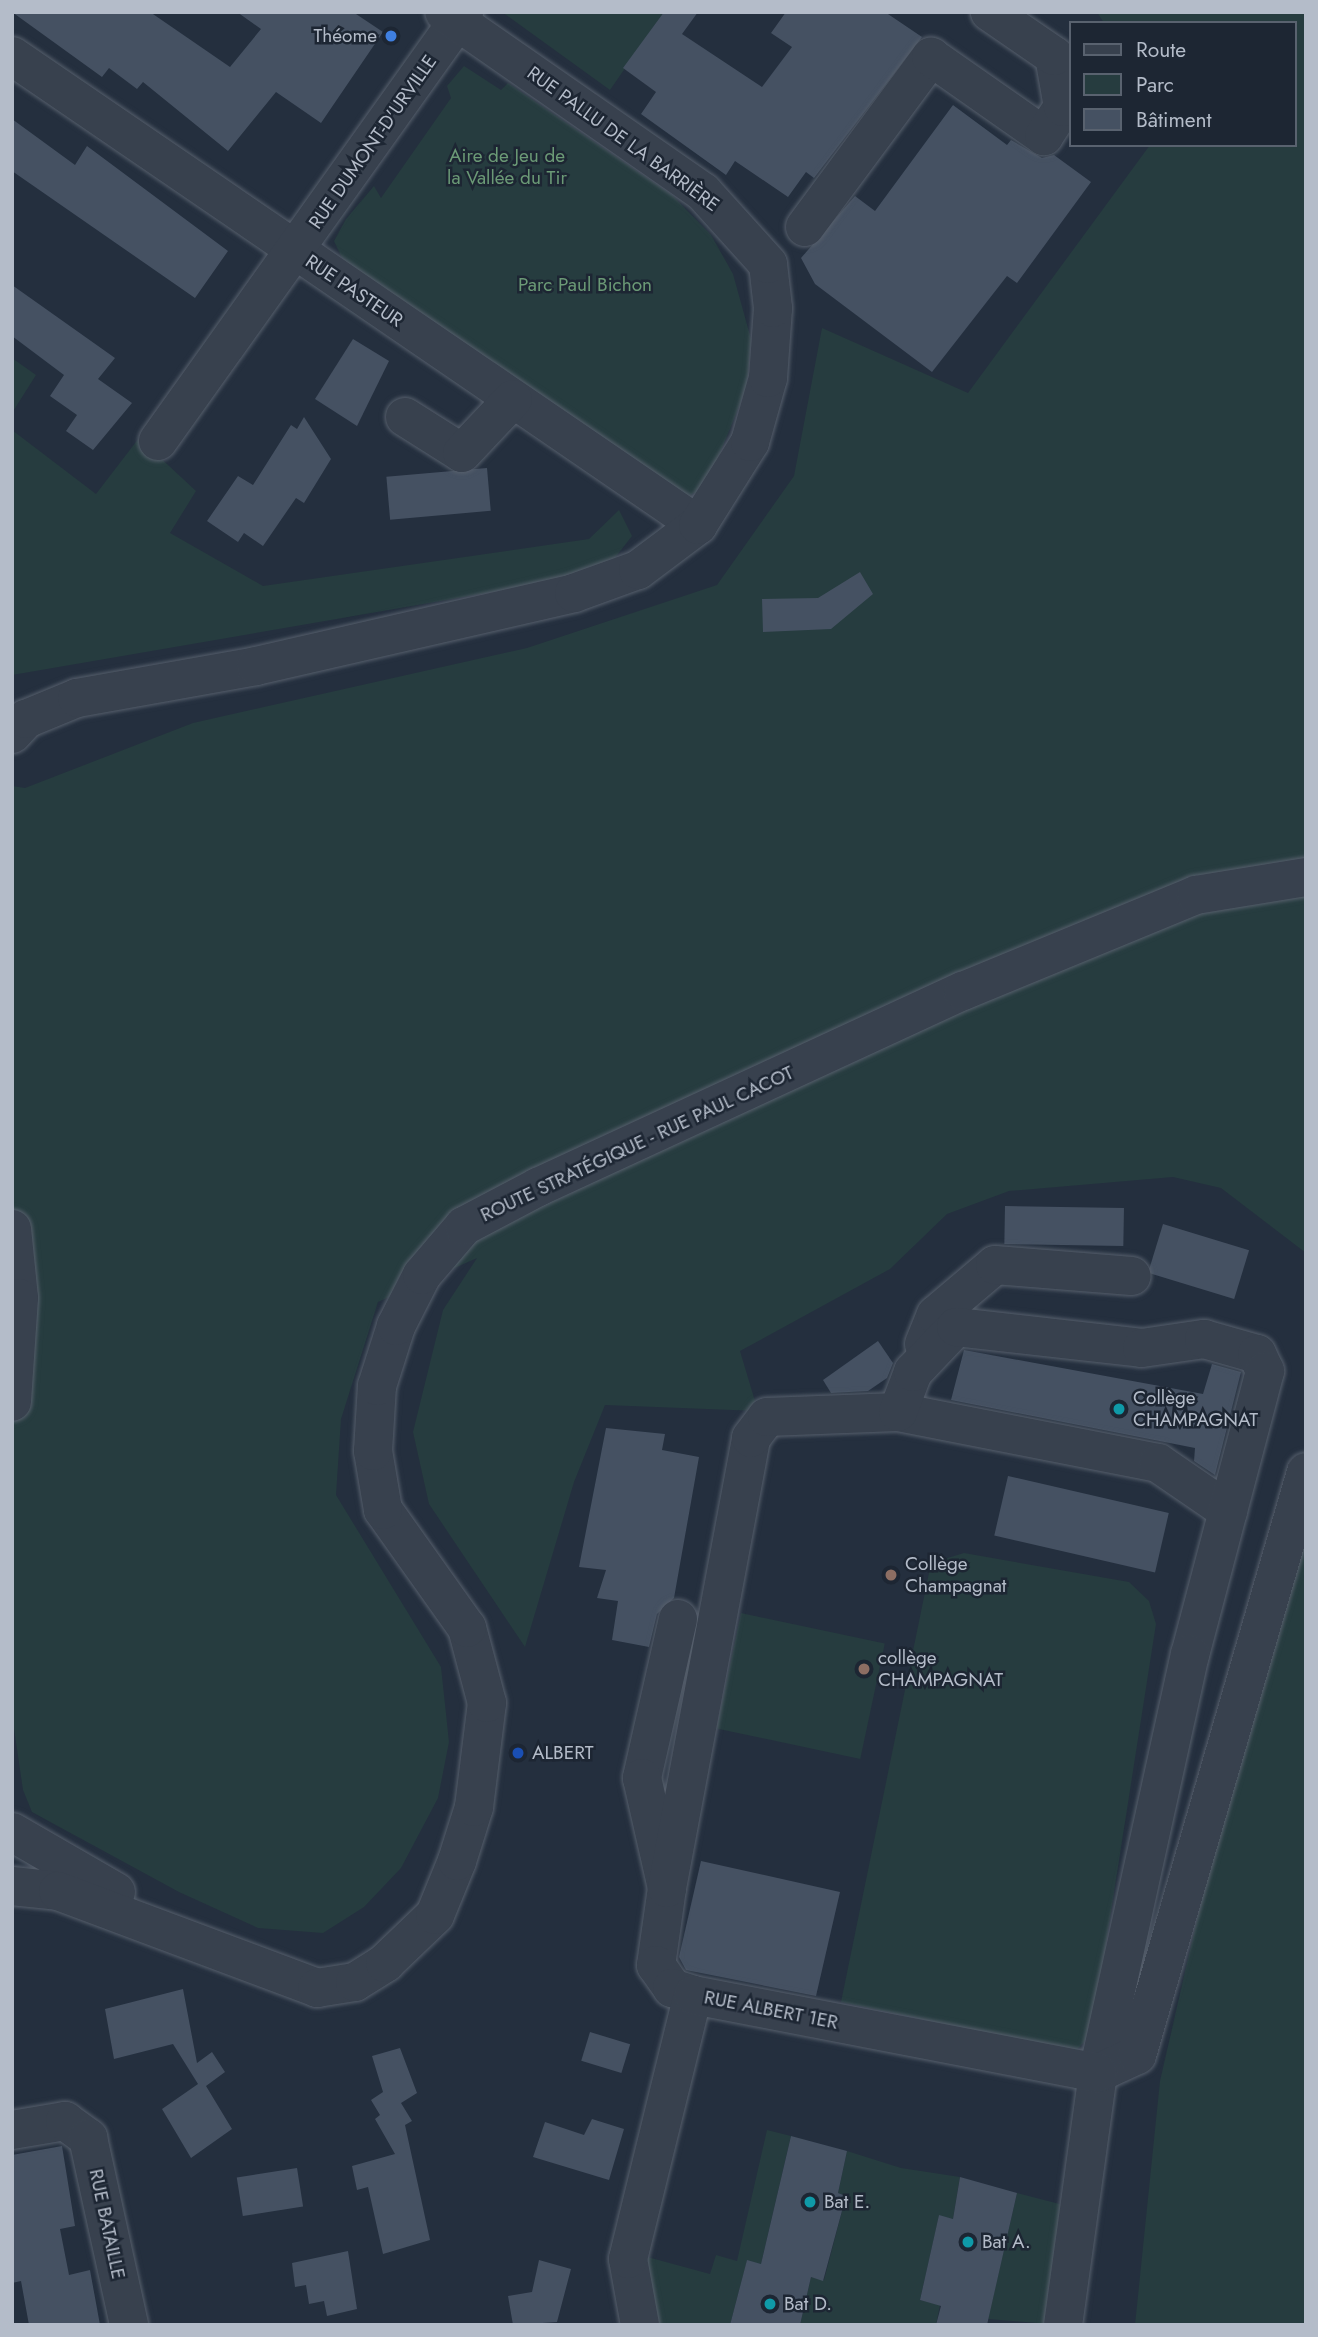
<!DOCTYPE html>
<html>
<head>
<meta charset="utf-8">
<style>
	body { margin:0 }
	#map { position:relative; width:1318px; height:2337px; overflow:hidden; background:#242f3e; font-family:Jost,sans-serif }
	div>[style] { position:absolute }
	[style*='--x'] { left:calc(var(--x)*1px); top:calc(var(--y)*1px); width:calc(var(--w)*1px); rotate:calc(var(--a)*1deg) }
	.green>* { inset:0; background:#263c3f; transform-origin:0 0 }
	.building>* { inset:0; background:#455162; transform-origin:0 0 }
	.roads { filter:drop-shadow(0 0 2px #565f6c) drop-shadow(0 0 2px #565f6c) }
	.minor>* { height:38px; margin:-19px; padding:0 19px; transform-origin:19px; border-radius:19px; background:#38414e }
	.dots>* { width:19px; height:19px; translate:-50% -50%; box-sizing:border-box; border:4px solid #1d2633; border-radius:50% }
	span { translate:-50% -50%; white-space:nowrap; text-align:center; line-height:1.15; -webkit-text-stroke:5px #1d2633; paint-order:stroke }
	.poi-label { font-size:19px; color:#b4bcc9 }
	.right { translate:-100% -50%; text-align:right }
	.left { translate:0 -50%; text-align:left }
	.street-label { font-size:19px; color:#b4bcc9 }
	.park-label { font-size:19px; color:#6b9a76 }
	.frame { position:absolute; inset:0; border:14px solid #b4bcc9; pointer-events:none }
	.legend { position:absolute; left:1069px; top:21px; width:228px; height:126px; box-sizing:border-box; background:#1d2633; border:2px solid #59626f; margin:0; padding:9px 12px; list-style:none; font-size:21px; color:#b4bcc9 }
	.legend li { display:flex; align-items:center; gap:14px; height:35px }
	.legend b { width:35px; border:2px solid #59626f }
</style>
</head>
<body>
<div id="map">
	<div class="green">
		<div style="clip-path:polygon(502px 12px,664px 12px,610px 90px)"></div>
		<div style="clip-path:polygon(1097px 12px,1306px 12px,1306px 1253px,1221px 1188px,1173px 1177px,1009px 1191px,947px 1214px,890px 1269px,740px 1351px,758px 1411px,605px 1405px,574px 1482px,525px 1647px,429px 1504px,413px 1432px,443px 1310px,477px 1258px,378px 1302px,341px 1419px,336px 1495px,441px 1667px,449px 1742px,438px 1798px,401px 1868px,364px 1907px,323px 1933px,258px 1928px,179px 1892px,32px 1812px,23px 1790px,12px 1715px,12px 786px,25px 788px,193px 723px,527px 648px,717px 585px,794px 476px,822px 328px,968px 393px,1150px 145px,1295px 145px,1295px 23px,1104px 23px)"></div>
		<div style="clip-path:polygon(464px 66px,501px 90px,508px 83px,672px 195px,711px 235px,733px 274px,751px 339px,747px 387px,706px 487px,690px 495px,674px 493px,343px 260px,334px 241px,346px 219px,374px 186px,381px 198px,451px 98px,447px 86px)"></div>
		<div style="clip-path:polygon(12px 358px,36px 375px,12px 413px)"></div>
		<div style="clip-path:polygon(12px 430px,96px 494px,139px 438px,196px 491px,170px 533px,263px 586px,589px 539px,619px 510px,632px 536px,603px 573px,12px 675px)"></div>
		<div style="clip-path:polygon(1306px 1525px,1306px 2325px,1135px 2325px,1160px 2081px,1240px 1732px)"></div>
		<div style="clip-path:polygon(964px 1553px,1129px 1582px,1149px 1601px,1156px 1624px,1092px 2033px,1075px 2052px,841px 2002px,931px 1563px)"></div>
		<div style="left:741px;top:1613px;width:147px;height:118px;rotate:12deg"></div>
		<div style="clip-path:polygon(767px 2130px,791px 2136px,761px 2264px,747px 2261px,730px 2325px,640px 2325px,629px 2252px,710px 2274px,716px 2255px,737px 2261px)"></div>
		<div style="clip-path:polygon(847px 2151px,901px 2168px,960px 2177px,953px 2219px,939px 2216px,920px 2300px,940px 2305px,936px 2325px,800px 2325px,811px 2277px,824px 2280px,846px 2196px,838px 2193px)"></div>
		<div style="clip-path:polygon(1017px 2193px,1079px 2209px,1063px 2325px,988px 2319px)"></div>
	</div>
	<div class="building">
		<div style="clip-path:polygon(12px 12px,150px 12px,230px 67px,261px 29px,237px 12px,353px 12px,383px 32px,321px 123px,276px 92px,228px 151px,143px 82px,137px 89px,109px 68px,102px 77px)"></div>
		<div style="clip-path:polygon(664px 12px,698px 12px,682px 34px,762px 87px,792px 47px,771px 33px,786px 12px,885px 12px,922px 37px,814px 178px,806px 172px,788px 197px,735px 161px,726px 175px,641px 114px,656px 92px,623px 68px)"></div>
		<div style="clip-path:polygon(953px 105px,1007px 145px,1011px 140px,1042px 158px,1054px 155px,1091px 182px,1017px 283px,1007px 276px,932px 372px,815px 284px,801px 258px,855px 196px,875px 211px)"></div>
		<div style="clip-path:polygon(12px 119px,75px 165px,87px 146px,228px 251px,195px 298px,12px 171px)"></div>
		<div style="clip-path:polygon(12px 285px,115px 358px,98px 379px,132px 403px,93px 450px,66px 431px,77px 415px,50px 396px,64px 375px,12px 336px)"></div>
		<div style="clip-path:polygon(353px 339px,389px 361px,357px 426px,315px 399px)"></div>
		<div style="clip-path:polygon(304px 417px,331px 459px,304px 503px,296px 498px,263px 546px,244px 533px,238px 542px,207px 521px,238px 476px,253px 485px,291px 425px,297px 429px)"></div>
		<div style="left:487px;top:468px;width:43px;height:101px;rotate:85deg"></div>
		<div style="clip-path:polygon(860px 572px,873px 594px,831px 629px,763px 632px,762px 599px,818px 598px)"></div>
		<div style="left:1005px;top:1206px;width:119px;height:38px;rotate:1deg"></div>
		<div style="left:1163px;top:1224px;width:90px;height:51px;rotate:17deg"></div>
		<div style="clip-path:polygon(878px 1341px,893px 1363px,887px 1378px,868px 1391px,831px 1393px,823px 1380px)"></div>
		<div style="clip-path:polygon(964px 1350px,1203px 1394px,1212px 1364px,1241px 1372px,1215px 1475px,1194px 1461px,1195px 1448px,951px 1400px)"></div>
		<div style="clip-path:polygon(606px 1428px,665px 1434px,662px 1450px,699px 1457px,674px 1598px,657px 1614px,649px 1647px,612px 1640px,618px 1601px,597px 1598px,606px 1570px,579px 1567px)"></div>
		<div style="left:1008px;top:1476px;width:165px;height:61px;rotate:13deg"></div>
		<div style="clip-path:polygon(701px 1861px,840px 1892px,816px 1996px,686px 1970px,679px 1957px)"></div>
		<div style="clip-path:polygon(183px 1989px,197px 2063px,212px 2052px,225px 2072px,206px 2086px,232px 2129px,191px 2158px,162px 2109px,198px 2084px,173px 2044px,114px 2059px,105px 2009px)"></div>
		<div style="left:590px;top:2032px;width:42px;height:30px;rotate:17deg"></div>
		<div style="clip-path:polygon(400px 2048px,417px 2093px,401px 2103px,412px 2121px,405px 2125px,430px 2240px,383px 2254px,368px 2187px,357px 2190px,352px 2166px,395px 2154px,375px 2119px,380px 2115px,371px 2100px,383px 2092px,372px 2056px)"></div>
		<div style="clip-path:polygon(592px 2119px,624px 2129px,609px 2180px,533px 2157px,545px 2122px,584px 2135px)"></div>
		<div style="clip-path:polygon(791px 2136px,847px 2151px,838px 2193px,846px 2196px,823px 2281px,811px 2277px,800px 2325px,730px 2325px,747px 2260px,761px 2264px)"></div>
		<div style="clip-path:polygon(62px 2146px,75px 2226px,60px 2229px,69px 2275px,90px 2270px,100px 2325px,29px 2325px,21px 2281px,12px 2283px,12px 2155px)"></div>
		<div style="left:297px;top:2168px;width:39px;height:61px;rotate:81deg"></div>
		<div style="clip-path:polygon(960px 2177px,1017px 2193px,987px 2325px,936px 2325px,941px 2306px,920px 2300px,939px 2215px,953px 2219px)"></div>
		<div style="clip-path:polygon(348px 2251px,357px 2309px,327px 2316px,324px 2301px,309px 2304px,306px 2285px,295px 2287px,292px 2263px)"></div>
		<div style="clip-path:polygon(539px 2260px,571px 2269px,557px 2322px,513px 2325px,508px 2296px,532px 2292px)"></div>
	</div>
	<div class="roads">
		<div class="minor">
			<div style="--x:12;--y:56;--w:831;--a:34.36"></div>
			<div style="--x:805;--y:227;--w:212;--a:-53.5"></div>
			<div style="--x:931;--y:57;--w:138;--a:35"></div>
			<div style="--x:1044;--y:136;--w:35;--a:-57"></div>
			<div style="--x:1063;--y:107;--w:52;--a:-100"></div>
			<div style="--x:1054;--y:56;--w:78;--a:-145.5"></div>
			<div style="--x:405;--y:417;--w:67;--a:32.3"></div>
			<div style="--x:462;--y:453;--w:74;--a:-46.6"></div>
			<div style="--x:158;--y:441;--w:527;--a:-54.5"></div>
			<div style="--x:12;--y:734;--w:21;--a:-47"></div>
			<div style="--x:26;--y:719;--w:55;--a:-22.4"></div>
			<div style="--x:77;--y:698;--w:182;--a:-10.1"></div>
			<div style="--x:256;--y:666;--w:326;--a:-12.9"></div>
			<div style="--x:574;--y:593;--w:68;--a:-19.8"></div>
			<div style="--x:638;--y:570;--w:75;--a:-36.9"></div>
			<div style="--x:698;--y:525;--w:98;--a:-57.9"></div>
			<div style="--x:750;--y:442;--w:66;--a:-74.3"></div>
			<div style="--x:768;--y:378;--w:70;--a:-85.9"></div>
			<div style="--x:773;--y:308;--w:44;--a:-96.5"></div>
			<div style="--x:768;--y:264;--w:97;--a:-132.1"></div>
			<div style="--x:703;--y:192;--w:315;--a:-145.2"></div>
			<div style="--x:12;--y:1229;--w:69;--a:84.2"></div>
			<div style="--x:19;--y:1298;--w:104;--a:93.9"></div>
			<div style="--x:924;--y:1344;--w:31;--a:-68"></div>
			<div style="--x:936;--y:1315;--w:77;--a:-40.3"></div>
			<div style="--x:995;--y:1265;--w:137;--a:4.6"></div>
			<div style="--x:898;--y:1412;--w:265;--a:11.1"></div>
			<div style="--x:1158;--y:1463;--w:85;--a:34.4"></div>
			<div style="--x:678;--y:1619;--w:163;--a:102.8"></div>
			<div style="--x:642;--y:1778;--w:113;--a:77.2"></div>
			<div style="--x:667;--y:1888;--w:78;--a:98.1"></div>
			<div style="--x:656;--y:1965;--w:28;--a:55"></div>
			<div style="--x:672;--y:1988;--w:22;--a:18"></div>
			<div style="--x:12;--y:1832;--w:120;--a:30"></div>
			<div style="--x:12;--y:1886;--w:46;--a:6.2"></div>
			<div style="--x:58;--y:1891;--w:277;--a:20.5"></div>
			<div style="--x:317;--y:1988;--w:38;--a:-9"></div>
			<div style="--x:355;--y:1982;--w:36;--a:-32"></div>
			<div style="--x:385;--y:1963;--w:69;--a:-43.8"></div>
			<div style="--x:435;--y:1915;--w:58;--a:-67.8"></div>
			<div style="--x:457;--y:1861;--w:57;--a:-72.5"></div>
			<div style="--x:474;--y:1807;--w:105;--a:-82.9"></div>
			<div style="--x:487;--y:1703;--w:78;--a:-104.9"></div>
			<div style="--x:467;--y:1628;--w:145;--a:-125.4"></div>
			<div style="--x:383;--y:1510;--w:60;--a:-99.6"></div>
			<div style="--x:373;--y:1451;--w:65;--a:-86.5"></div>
			<div style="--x:377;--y:1386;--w:63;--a:-72.4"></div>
			<div style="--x:396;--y:1326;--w:57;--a:-63"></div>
			<div style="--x:422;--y:1275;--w:65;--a:-49.4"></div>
			<div style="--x:464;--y:1226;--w:84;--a:-27.8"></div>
			<div style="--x:538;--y:1187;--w:468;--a:-24.8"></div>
			<div style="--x:963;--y:991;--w:252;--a:-22.4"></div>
			<div style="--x:1196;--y:895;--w:111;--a:-9.3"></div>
			<div style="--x:667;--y:1888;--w:458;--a:-79.4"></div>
			<div style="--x:751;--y:1438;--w:26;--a:-53"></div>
			<div style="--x:767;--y:1417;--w:131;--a:-2.2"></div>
			<div style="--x:898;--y:1412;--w:43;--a:-69.4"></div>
			<div style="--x:913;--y:1372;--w:62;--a:-46.3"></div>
			<div style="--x:956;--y:1327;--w:187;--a:6.4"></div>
			<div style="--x:1142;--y:1348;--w:63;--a:-8.3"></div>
			<div style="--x:1204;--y:1339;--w:55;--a:15.8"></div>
			<div style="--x:1257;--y:1354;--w:19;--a:65"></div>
			<div style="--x:1265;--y:1371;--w:293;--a:104.8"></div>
			<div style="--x:1190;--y:1654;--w:429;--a:102.4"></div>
			<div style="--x:1098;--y:2073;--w:254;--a:97.9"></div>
			<div style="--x:1098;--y:2073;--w:43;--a:-24.8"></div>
			<div style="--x:1137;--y:2055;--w:607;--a:-73.83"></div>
			<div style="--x:12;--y:2130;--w:54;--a:-9.6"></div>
			<div style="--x:65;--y:2121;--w:29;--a:36"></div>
			<div style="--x:88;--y:2138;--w:191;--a:77.6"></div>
			<div style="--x:640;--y:2325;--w:67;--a:-100.3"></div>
			<div style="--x:628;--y:2259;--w:272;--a:-76.2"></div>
			<div style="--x:693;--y:1995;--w:412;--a:10.9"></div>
		</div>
	</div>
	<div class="dots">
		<div style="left:391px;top:36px;background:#3f7fe0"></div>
		<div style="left:1119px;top:1409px;background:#0f9aa8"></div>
		<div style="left:891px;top:1575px;background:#8d6e63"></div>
		<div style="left:864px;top:1669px;background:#8d6e63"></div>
		<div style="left:518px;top:1753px;background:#1a4fb4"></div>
		<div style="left:810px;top:2202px;background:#0f9aa8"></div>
		<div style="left:968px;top:2242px;background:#0f9aa8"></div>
		<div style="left:770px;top:2304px;background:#0f9aa8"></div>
	</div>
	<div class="poi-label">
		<span class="right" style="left:377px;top:36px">Théome</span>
		<span class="left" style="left:1133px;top:1409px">Collège<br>CHAMPAGNAT</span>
		<span class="left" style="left:905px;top:1575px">Collège<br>Champagnat</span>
		<span class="left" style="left:878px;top:1669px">collège<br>CHAMPAGNAT</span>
		<span class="left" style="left:532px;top:1753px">ALBERT</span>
		<span class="left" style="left:824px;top:2202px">Bat E.</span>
		<span class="left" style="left:982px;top:2242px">Bat A.</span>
		<span class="left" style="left:784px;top:2304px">Bat D.</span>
	</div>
	<div class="street-label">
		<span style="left:623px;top:139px;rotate:36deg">RUE PALLU DE LA BARRIÈRE</span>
		<span style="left:373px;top:142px;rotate:-55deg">RUE DUMONT-D'URVILLE</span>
		<span style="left:354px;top:291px;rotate:34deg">RUE PASTEUR</span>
		<span style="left:637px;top:1144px;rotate:-25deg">ROUTE STRATÉGIQUE - RUE PAUL CACOT</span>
		<span style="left:771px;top:2010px;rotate:11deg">RUE ALBERT 1ER</span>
		<span style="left:107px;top:2224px;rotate:78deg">RUE BATAILLE</span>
	</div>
	<div class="park-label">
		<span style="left:507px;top:167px">Aire de Jeu de<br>la Vallée du Tir</span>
		<span style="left:585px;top:285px">Parc Paul Bichon</span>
	</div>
	<div class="frame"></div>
	<ul class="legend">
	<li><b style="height:9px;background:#38414e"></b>Route</li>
	<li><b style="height:19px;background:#263c3f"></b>Parc</li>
	<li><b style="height:19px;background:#455162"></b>Bâtiment</li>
	</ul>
</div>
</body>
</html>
